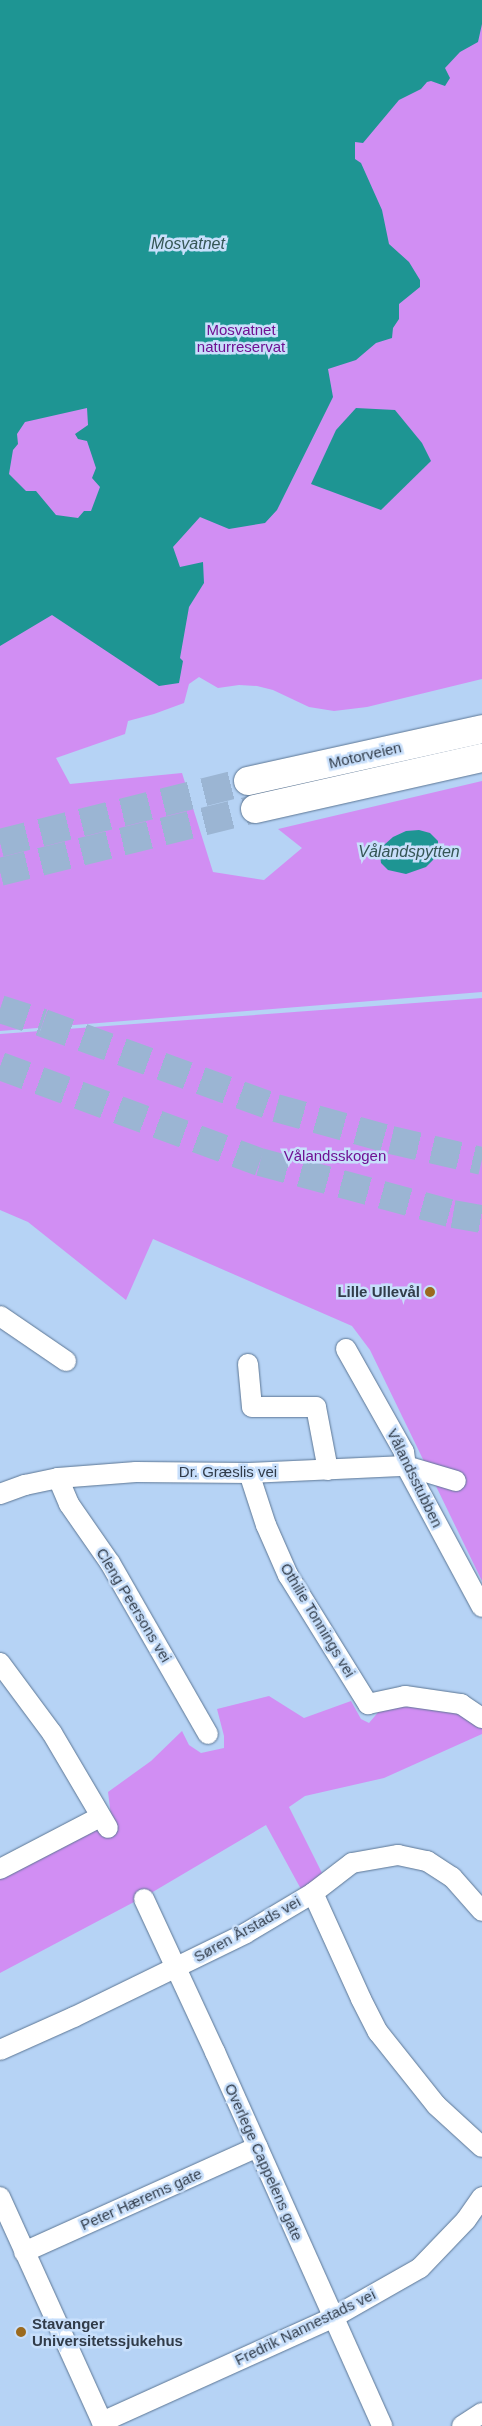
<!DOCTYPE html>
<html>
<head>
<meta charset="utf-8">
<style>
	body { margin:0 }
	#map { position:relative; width:482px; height:2426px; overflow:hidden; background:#b6d3f5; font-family:Arial,sans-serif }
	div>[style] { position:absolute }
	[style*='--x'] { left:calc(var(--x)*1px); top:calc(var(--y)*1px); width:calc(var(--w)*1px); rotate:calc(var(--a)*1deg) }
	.green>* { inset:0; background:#d18ef3 }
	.water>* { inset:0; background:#1e9593 }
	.highway-tunnel>* { height:28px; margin-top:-14px; transform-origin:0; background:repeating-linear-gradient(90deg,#9bb5d3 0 28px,transparent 0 42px) }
	.roads { filter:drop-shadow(0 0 1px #5c7694) drop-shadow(0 0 1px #5c7694) }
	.minor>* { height:20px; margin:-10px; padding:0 10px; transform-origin:10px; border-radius:10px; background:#fff }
	.highway>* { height:28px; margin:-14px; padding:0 14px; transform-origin:14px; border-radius:14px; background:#fff }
	.dots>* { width:14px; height:14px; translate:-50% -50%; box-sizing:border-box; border:2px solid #c8dffb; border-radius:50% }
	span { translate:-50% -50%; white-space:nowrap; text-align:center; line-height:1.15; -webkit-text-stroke:5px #c8dffb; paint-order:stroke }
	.park-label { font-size:15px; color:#6f1193 }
	.street-label { font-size:15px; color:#313c4a }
	.poi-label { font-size:15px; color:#313c4a; font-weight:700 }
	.right { translate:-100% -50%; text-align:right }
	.left { translate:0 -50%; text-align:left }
	.water-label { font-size:16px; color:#355655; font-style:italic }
</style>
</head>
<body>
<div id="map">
	<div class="green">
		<div style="clip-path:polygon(0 0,482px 0,482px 679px,367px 707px,334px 711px,309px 707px,273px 690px,257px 686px,239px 685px,218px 688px,199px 677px,189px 684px,184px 703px,154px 714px,128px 721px,125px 734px,56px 758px,70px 784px,182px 773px,213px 872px,264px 880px,302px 848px,278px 829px,482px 781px,482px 992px,0 1031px)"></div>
		<div style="clip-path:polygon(482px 998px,482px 1581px,370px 1350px,352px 1326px,153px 1239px,126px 1300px,28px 1222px,0 1210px,0 1034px)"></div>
		<div style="clip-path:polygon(269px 1696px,304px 1718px,351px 1701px,361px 1719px,369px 1723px,380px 1710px,393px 1704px,466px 1711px,482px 1725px,482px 1734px,384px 1778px,305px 1796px,289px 1807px,322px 1873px,302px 1891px,266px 1825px,151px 1893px,0 1973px,0 1877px,111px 1816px,108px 1792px,151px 1761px,182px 1731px,189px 1745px,201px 1753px,224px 1748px,224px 1736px,217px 1709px)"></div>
	</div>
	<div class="water">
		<div style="clip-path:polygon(evenodd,0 0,482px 0,482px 24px,478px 42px,460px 52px,445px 68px,450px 78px,445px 86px,431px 81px,427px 82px,421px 89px,399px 100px,363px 143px,355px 142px,355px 159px,361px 163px,382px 210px,389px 244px,409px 262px,420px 280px,420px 287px,399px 304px,399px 319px,393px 328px,392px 338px,376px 343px,356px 360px,328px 369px,333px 397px,277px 510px,265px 523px,229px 529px,200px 517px,173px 547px,180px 567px,203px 562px,204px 583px,189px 607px,180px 658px,183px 661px,179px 683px,159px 686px,52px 615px,0 646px,0 0,87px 408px,88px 425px,75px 434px,78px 439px,87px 441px,96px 468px,92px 478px,100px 487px,91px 511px,84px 511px,78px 518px,56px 515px,36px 491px,26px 491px,9px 474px,13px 450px,18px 444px,17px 434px,25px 422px,87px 408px)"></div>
		<div style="clip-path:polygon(356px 408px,395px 410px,422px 443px,431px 461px,381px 510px,311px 484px,336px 430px)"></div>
		<div style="clip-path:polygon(419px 830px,430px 833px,438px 841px,438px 850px,433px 860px,426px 867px,406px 874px,388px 870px,381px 863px,380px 855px,384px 845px,393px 837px,406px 831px)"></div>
	</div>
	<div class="highway-tunnel">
		<div style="--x:0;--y:843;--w:256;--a:-14"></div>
		<div style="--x:0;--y:872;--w:263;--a:-13.9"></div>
		<div style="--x:0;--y:1009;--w:45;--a:18"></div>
		<div style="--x:43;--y:1023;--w:248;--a:20"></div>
		<div style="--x:276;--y:1108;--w:119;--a:15.5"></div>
		<div style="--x:391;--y:1140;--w:93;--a:13"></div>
		<div style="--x:0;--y:1066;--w:277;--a:20.3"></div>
		<div style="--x:260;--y:1162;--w:200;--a:15.1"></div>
		<div style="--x:453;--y:1214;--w:29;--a:10"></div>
	</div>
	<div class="roads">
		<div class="minor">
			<div style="--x:0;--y:1316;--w:80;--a:34.3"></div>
			<div style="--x:346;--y:1349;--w:118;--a:60.6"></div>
			<div style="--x:404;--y:1452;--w:14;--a:82"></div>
			<div style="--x:406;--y:1466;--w:160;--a:61.7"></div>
			<div style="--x:248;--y:1364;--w:43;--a:84.7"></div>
			<div style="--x:252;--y:1407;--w:64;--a:0"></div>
			<div style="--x:316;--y:1407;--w:64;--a:79.2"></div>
			<div style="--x:249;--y:1473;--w:55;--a:71.9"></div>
			<div style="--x:266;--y:1525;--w:55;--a:66.3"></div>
			<div style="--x:288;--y:1575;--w:152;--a:58.2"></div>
			<div style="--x:368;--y:1704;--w:38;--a:-12"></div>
			<div style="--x:405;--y:1696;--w:57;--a:8.1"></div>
			<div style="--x:461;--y:1704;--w:25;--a:34"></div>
			<div style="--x:58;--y:1478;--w:28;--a:67"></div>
			<div style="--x:69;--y:1504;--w:72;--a:55.2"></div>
			<div style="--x:110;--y:1563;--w:197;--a:60.2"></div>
			<div style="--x:0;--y:1494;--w:27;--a:-20"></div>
			<div style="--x:25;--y:1485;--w:34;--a:-12"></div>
			<div style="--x:58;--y:1478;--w:78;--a:-4.4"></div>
			<div style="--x:136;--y:1472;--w:113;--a:0.5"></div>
			<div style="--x:249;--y:1473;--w:157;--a:-2.6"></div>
			<div style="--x:406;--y:1466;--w:52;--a:16.7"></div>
			<div style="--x:0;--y:1663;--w:87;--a:53.4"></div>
			<div style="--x:52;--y:1733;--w:110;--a:59.5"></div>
			<div style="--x:0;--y:1869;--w:113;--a:-27.5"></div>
			<div style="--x:313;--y:1893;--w:116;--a:65.6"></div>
			<div style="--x:361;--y:1999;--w:37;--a:63"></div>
			<div style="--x:378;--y:2032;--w:93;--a:51.5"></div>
			<div style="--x:436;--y:2105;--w:62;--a:42.4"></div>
			<div style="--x:144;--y:1899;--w:169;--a:65.1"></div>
			<div style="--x:215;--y:2052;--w:410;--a:65.9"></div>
			<div style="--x:0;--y:2050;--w:81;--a:-24"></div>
			<div style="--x:74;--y:2017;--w:191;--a:-26"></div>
			<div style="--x:246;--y:1933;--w:78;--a:-30.8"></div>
			<div style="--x:313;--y:1893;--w:49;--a:-37.6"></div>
			<div style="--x:352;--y:1863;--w:47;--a:-9.9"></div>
			<div style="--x:398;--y:1855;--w:30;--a:12"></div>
			<div style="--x:427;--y:1861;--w:30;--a:33"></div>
			<div style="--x:452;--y:1877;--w:45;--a:48.6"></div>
			<div style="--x:0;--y:2197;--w:252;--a:65.6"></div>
			<div style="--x:24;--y:2252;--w:256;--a:-24.2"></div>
			<div style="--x:102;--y:2422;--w:252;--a:-24.3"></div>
			<div style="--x:332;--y:2318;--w:101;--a:-29.6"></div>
			<div style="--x:420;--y:2268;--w:66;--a:-46.2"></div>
			<div style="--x:466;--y:2220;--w:28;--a:-55"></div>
			<div style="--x:462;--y:2426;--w:24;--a:-33"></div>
		</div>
		<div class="highway">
			<div style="--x:248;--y:781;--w:240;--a:-12.5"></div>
			<div style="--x:255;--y:809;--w:233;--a:-12.7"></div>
		</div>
	</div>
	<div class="dots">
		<div style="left:430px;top:1292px;background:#9b6a1e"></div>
		<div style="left:21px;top:2332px;background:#9b6a1e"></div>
	</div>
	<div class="park-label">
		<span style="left:241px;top:338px">Mosvatnet<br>naturreservat</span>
		<span style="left:335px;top:1156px">Vålandsskogen</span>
	</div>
	<div class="street-label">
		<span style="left:365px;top:755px;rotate:-13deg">Motorveien</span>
		<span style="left:228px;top:1472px">Dr. Græslis vei</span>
		<span style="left:415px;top:1478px;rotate:64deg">Vålandsstubben</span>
		<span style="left:134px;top:1605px;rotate:59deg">Cleng Peersons vei</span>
		<span style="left:318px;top:1620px;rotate:59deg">Othilie Tonnings vei</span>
		<span style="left:247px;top:1929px;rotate:-29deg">Søren Årstads vei</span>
		<span style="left:264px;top:2162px;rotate:66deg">Overlege Cappelens gate</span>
		<span style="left:141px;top:2199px;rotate:-24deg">Peter Hærems gate</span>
		<span style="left:305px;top:2327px;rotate:-26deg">Fredrik Nannestads vei</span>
	</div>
	<div class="poi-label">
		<span class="right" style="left:420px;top:1292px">Lille Ullevål</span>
		<span class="left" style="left:32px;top:2332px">Stavanger<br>Universitetssjukehus</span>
	</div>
	<div class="water-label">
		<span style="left:188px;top:244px">Mosvatnet</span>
		<span style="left:409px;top:852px">Vålandspytten</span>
	</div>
</div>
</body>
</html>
